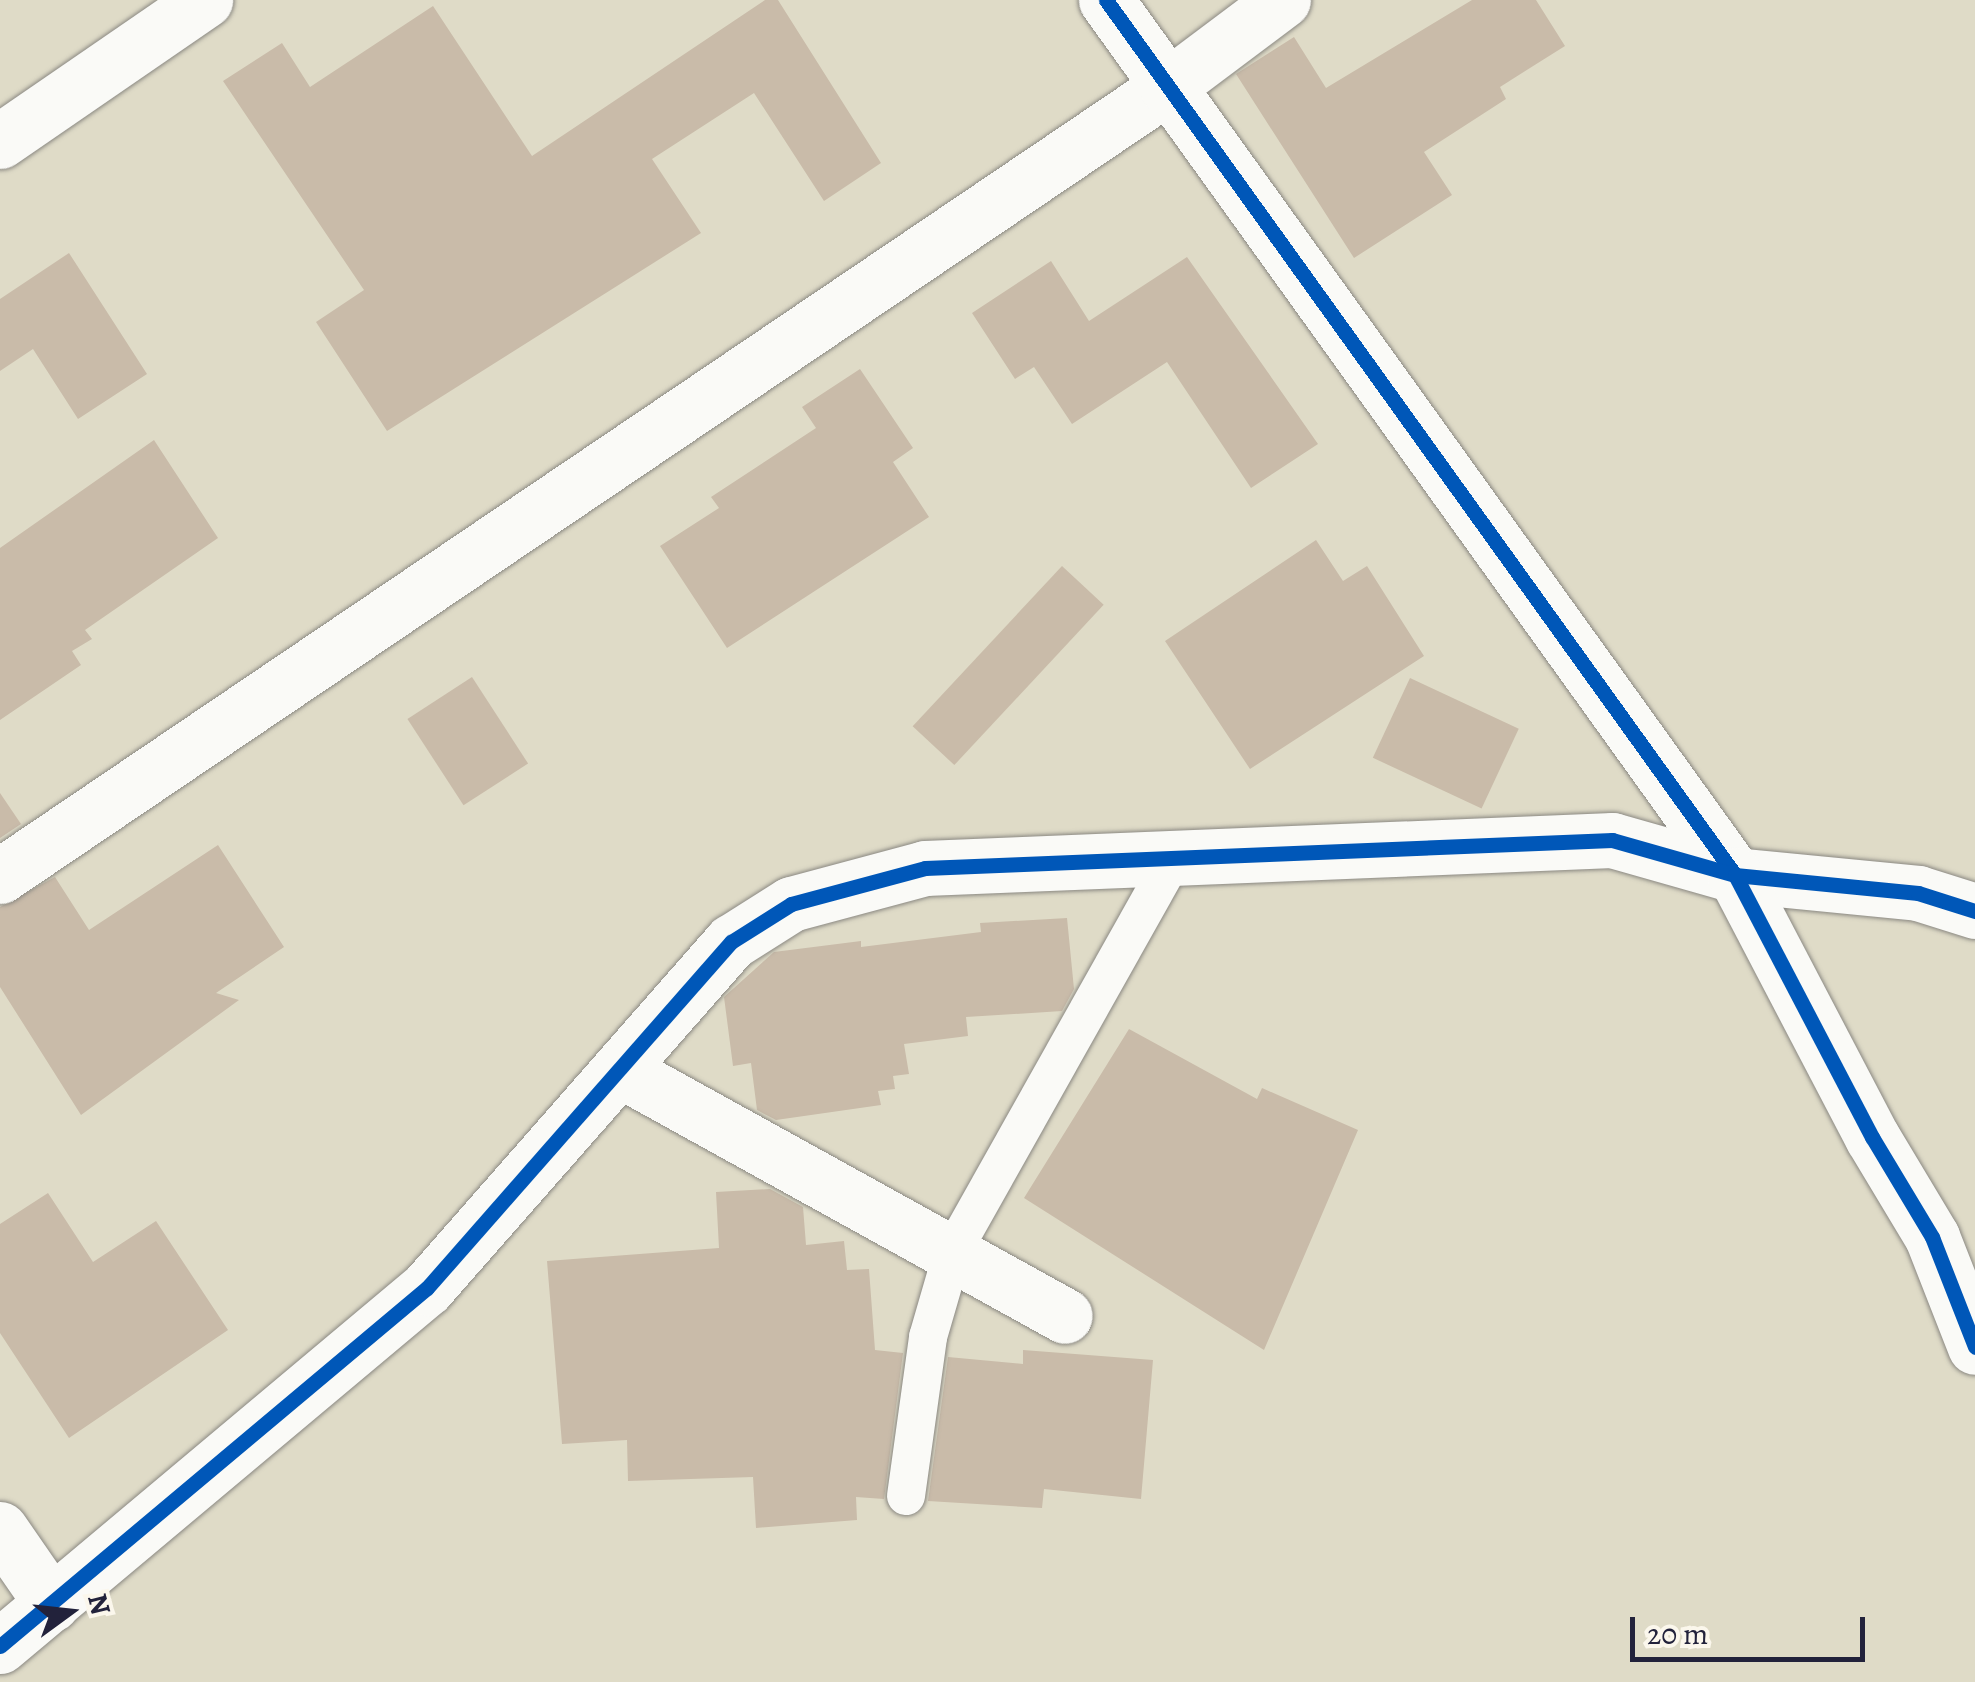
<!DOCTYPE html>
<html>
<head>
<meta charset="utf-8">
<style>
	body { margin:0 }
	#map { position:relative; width:1975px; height:1682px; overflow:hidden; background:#dfdbc7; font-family:Alegreya,serif }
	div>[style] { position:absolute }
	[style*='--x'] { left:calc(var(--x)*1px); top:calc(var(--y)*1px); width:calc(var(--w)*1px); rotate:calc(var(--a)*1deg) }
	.building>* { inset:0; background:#c9bba9; transform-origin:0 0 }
	.roads { filter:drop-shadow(0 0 2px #8a8882) drop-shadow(0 0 2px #8a8882) }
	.service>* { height:38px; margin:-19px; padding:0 19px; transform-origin:19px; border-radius:19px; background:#fafaf7 }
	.minor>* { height:55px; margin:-27.5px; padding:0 27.5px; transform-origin:27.5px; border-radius:27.5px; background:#fafaf7 }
	.tertiary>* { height:55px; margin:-27.5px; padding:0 27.5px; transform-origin:27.5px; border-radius:27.5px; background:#fafaf7 }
	.cycleway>* { height:15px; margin:-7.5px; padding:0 7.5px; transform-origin:7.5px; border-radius:7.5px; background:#0057b8 }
	span { translate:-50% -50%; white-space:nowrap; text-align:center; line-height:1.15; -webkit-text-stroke:8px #fbf7ec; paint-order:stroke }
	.north { position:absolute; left:20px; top:1562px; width:100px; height:100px; -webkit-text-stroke:8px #fbf7ec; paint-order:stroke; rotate:75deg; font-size:28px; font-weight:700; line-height:40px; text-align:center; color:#22223b }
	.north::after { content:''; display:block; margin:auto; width:35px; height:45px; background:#22223b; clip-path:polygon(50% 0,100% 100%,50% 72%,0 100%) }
	.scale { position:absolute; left:1630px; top:1617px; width:235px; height:45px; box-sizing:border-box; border:5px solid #22223b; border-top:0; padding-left:12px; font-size:30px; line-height:35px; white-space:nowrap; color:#22223b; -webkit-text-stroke:8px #fbf7ec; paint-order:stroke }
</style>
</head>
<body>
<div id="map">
	<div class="building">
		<div style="clip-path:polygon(765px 0,778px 0,881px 163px,824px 201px,754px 93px,652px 159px,701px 233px,387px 431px,316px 322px,364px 290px,223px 81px,282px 43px,310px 87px,433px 6px,532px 156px)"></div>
		<div style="clip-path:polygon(1472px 0,1536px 0,1565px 46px,1500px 87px,1506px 99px,1424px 152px,1452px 195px,1354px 258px,1236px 74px,1294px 37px,1326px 88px)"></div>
		<div style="clip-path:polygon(69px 253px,147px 374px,78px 419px,33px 349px,0 371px,0 299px)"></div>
		<div style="clip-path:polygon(1187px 257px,1318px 444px,1251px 488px,1167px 362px,1072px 424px,1034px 367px,1015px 379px,972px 313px,1051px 261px,1089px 321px)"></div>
		<div style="clip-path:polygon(860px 369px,913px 448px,893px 462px,929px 517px,727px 648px,660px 546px,719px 508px,711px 497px,816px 428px,802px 407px)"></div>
		<div style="clip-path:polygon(154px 440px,218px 538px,85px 630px,92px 639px,72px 651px,81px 665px,0 720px,0 548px)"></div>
		<div style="clip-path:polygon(1316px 540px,1343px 581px,1367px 566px,1424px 656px,1250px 769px,1165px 641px)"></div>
		<div style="left:1062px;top:566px;width:57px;height:219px;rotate:43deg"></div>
		<div style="left:472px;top:677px;width:103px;height:77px;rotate:57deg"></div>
		<div style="left:1410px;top:678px;width:120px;height:88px;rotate:25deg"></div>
		<div style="clip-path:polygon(0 793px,21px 824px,0 838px)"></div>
		<div style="clip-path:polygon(218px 845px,284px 947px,216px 993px,239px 1000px,81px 1115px,0 987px,0 907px,55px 877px,89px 930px)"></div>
		<div style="clip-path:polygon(1067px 918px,1074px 989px,1062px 1011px,966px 1017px,968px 1036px,904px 1044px,909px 1074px,893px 1076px,895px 1089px,878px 1091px,881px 1105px,776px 1120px,757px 1110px,751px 1063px,733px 1066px,724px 997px,774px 952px,861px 941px,861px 947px,981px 932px,980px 923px)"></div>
		<div style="clip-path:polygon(1129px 1029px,1257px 1099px,1262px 1088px,1358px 1130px,1264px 1350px,1024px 1198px)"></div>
		<div style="clip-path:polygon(770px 1189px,803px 1207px,806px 1245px,844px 1241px,847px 1270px,869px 1269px,875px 1350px,903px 1353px,884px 1499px,856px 1497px,857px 1520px,756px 1528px,753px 1477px,628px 1481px,627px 1440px,562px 1444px,547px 1261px,719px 1248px,716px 1192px)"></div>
		<div style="clip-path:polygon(48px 1193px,93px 1262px,156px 1221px,228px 1330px,69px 1438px,0 1333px,0 1224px)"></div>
		<div style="clip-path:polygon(1023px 1350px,1153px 1360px,1141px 1499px,1044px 1489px,1042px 1508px,928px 1501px,948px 1357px,1023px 1364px)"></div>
	</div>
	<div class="roads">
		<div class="service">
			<div style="--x:906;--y:1496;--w:161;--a:-82.1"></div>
			<div style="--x:928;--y:1337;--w:90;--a:-73.8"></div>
			<div style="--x:953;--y:1251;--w:455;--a:-60.7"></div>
		</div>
		<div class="minor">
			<div style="--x:0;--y:876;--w:1409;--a:-34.06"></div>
			<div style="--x:1167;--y:87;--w:145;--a:-36.9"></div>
			<div style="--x:620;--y:1070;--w:508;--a:28.93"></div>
			<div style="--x:0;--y:1646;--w:557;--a:-39.98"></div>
			<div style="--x:427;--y:1288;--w:461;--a:-48.7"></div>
			<div style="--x:731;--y:942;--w:71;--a:-32.3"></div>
			<div style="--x:791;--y:904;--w:139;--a:-15"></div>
			<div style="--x:925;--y:868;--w:688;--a:-2.33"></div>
			<div style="--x:1612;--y:840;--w:128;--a:15.9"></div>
			<div style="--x:1735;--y:875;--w:184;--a:5.6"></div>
			<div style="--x:1918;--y:893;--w:60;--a:17.5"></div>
		</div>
		<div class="tertiary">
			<div style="--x:1106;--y:0;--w:1078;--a:54.29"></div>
			<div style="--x:1735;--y:875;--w:296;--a:62.4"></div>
			<div style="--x:1872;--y:1137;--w:117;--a:59"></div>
			<div style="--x:1932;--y:1237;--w:118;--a:68.6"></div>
			<div style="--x:0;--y:141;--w:249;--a:-34.5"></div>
			<div style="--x:0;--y:1529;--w:91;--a:55.3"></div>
		</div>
	</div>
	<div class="cycleway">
		<div style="--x:1106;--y:0;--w:1078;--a:54.29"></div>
		<div style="--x:1735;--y:875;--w:296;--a:62.4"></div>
		<div style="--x:1872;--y:1137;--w:117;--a:59"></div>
		<div style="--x:1932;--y:1237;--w:118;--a:68.6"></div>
		<div style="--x:0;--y:1646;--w:557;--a:-39.98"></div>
		<div style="--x:427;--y:1288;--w:461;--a:-48.7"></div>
		<div style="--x:731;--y:942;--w:71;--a:-32.3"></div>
		<div style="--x:791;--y:904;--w:139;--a:-15"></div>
		<div style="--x:925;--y:868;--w:688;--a:-2.33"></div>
		<div style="--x:1612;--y:840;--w:128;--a:15.9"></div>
		<div style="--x:1735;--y:875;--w:184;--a:5.6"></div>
		<div style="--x:1918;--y:893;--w:60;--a:17.5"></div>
	</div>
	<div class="north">N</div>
	<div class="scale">20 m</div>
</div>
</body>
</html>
